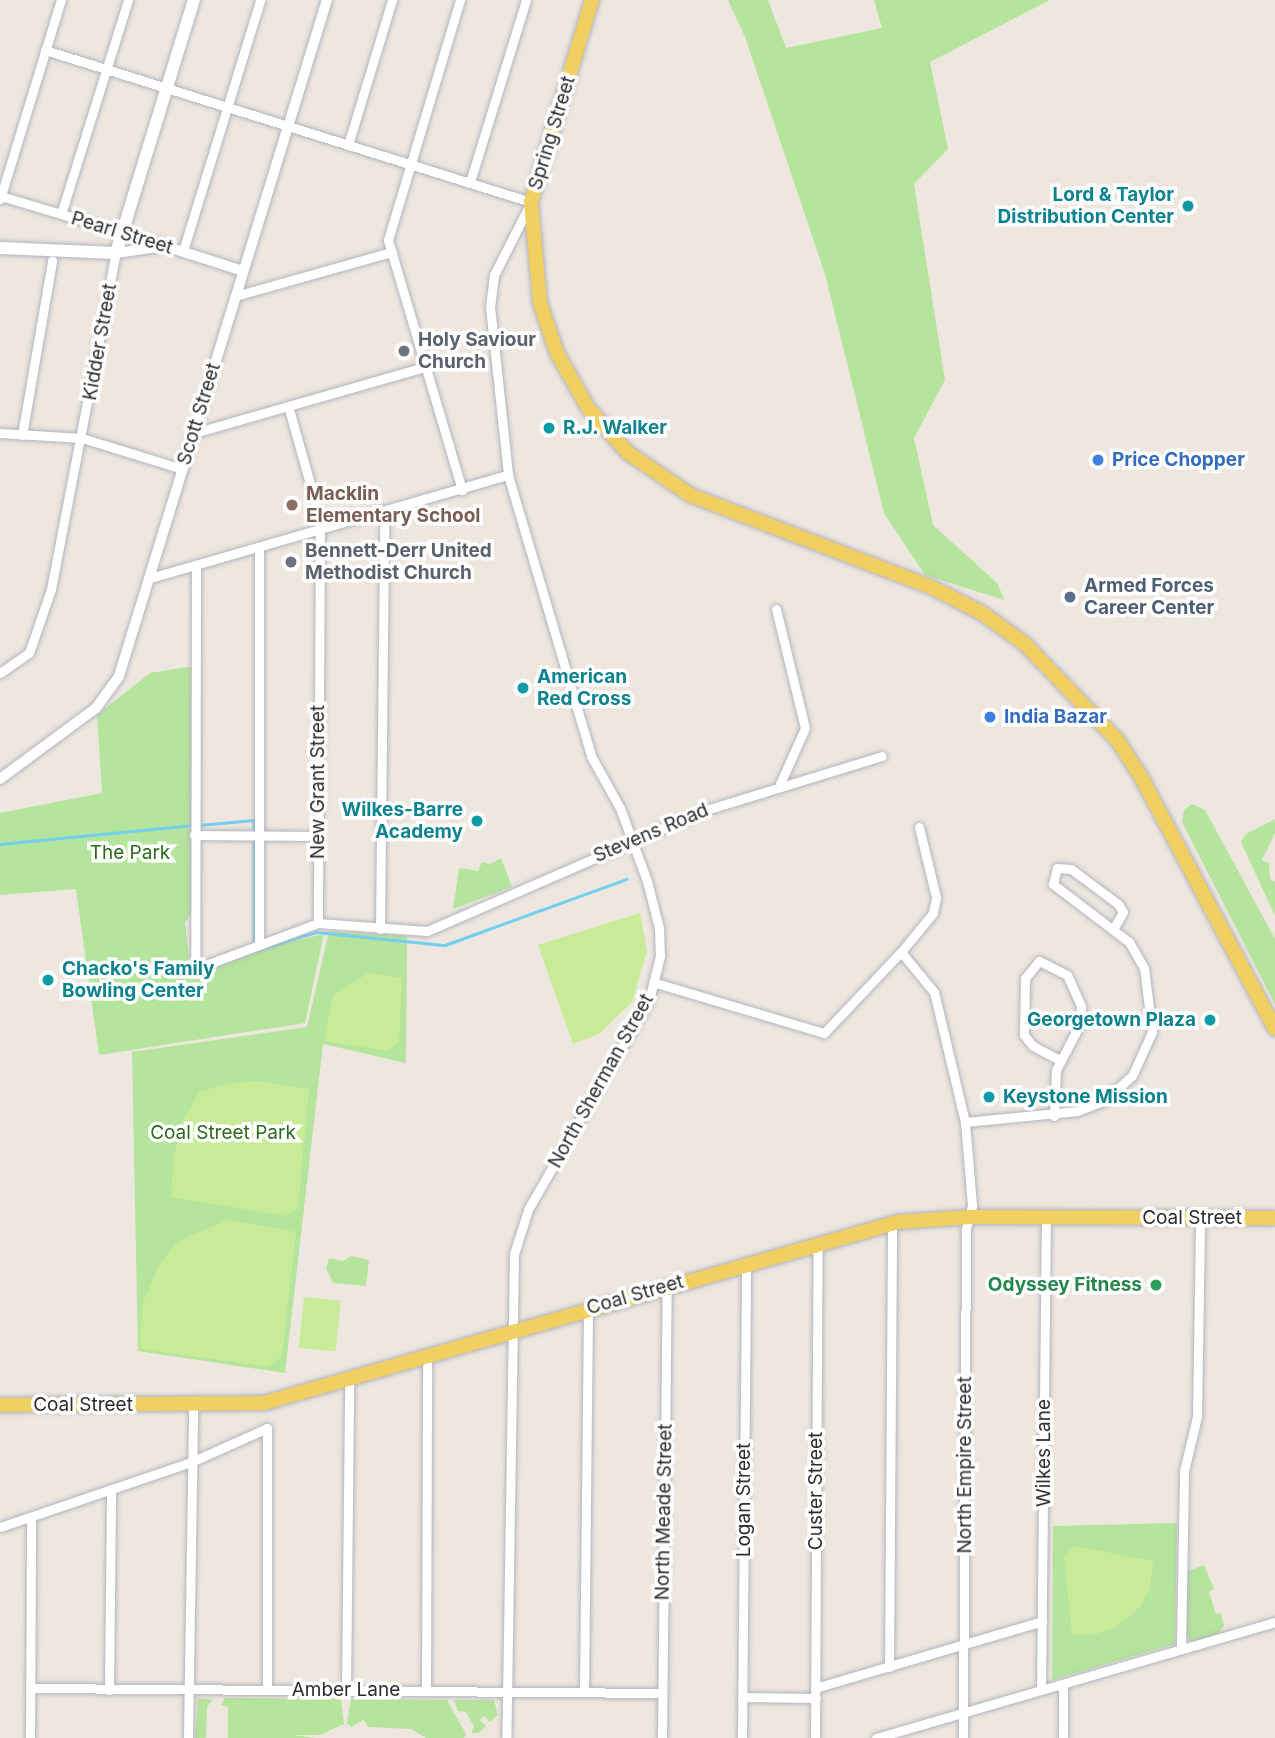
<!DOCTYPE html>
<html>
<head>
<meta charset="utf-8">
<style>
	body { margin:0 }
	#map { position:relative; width:1275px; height:1738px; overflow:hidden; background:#eee7df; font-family:Inter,sans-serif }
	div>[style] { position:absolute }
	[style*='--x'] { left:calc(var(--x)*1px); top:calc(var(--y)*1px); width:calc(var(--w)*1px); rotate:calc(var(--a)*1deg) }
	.green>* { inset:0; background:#b5e49c }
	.pitch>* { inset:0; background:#c8eb98; transform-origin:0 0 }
	.stream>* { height:2.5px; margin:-1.25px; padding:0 1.25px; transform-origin:1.25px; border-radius:1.25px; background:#73cfef }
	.roads { filter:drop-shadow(0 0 2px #b2b5c0) drop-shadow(0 0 2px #b2b5c0) }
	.minor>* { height:9px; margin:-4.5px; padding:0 4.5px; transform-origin:4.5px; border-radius:4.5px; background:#fff }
	.tertiary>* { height:10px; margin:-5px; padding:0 5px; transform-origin:5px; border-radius:5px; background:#fff }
	.secondary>* { height:12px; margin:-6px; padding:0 6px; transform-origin:6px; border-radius:6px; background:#fff }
	.primary>* { height:14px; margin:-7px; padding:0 7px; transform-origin:7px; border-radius:7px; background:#f1cf61 }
	.dots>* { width:19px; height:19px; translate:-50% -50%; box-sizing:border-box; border:4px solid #fff; border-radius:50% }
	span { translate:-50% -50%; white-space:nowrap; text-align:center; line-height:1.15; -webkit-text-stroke:7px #fff; paint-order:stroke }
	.street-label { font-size:19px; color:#2c2c2c }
	.culture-label { font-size:19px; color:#0d838f; font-weight:700 }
	.right { translate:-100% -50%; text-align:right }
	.left { translate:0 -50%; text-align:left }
	.worship-label { font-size:19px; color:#5b616d; font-weight:700 }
	.shop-label { font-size:19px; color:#366cbe; font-weight:700 }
	.education-label { font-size:19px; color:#785e54; font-weight:700 }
	.service-label { font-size:19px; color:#4e5e75; font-weight:700 }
	.park-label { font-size:19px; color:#2c6b1b }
	.leisure-label { font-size:19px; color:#27864d; font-weight:700 }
</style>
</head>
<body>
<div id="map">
	<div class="green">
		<div style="clip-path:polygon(728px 0,768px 0,786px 48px,882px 28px,874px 0,1050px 0,930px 62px,948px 149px,914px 184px,945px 380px,914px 438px,933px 525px,998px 584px,1004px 600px,925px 575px,884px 513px,825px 274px,745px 37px)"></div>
		<div style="clip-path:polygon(194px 666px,195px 906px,185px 923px,190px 966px,324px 934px,305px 1023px,99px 1055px,76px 889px,0 895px,0 813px,102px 793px,97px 715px,150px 673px)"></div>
		<div style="clip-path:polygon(1192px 804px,1205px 810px,1275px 939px,1275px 1004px,1182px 822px,1184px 810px)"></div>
		<div style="clip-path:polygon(1275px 819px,1275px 833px,1262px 860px,1269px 863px,1270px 879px,1275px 882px,1275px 916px,1241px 842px,1246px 834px)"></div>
		<div style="clip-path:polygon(501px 858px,512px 887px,453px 909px,459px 868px,478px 871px,482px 862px,490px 864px)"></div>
		<div style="clip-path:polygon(329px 931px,407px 936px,406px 1063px,323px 1044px,285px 1373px,138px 1351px,132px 1052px,307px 1027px)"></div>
		<div style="clip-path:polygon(351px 1256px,369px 1260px,366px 1286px,333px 1283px,326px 1268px,329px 1258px,343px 1261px)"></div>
		<div style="clip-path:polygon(1177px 1523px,1175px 1644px,1052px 1680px,1053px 1526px)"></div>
		<div style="clip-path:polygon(1204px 1565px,1214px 1589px,1209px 1592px,1216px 1614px,1221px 1613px,1224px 1626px,1217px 1635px,1192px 1642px,1186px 1635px,1188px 1571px)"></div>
		<div style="clip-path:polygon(198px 1698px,213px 1700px,207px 1707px,206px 1738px,195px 1738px)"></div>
		<div style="clip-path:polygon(225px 1698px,341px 1699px,344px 1724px,320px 1735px,292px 1735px,315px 1738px,228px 1738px,228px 1707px,221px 1705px)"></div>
		<div style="clip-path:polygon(351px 1699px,447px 1700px,466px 1734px,464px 1738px,426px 1738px,411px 1729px,368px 1727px,364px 1720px,351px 1727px,347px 1723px)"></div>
		<div style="clip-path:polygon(454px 1700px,494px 1700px,498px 1715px,490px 1722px,484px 1716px,480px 1720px,486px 1726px,479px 1733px,471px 1733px,474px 1727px,466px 1712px,458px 1711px)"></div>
	</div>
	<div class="pitch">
		<div style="clip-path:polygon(640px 913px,647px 951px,632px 1002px,599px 1034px,573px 1044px,538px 945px)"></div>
		<div style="clip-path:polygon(368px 973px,402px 978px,399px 1041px,388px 1051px,324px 1041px,333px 996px)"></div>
		<div style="clip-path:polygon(259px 1081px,309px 1089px,298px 1207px,288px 1216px,171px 1197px,174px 1155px,183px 1121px,199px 1092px,230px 1083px)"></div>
		<div style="clip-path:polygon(228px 1220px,296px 1232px,282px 1356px,268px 1367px,140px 1349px,142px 1305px,159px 1265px,178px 1241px)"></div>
		<div style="left:304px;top:1297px;width:37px;height:51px;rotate:6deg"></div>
		<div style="clip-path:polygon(1074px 1546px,1153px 1561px,1150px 1588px,1140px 1607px,1116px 1627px,1093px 1635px,1072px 1634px,1064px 1557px)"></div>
	</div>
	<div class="stream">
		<div style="--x:199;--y:825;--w:55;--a:-5.2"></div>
		<div style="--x:254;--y:820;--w:12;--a:90"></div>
		<div style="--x:254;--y:839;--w:105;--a:90"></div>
		<div style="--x:0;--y:844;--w:194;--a:-5.6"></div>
		<div style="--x:254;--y:951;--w:65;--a:-17"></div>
		<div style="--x:316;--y:932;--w:130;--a:5.8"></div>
		<div style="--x:445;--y:945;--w:193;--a:-20"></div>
	</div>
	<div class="roads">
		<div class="minor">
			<div style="--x:460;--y:0;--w:251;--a:106.7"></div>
			<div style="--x:388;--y:240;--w:261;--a:73.5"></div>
			<div style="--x:45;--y:50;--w:509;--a:17.37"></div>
			<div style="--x:531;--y:202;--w:82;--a:116.9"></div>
			<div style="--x:494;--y:275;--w:31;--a:97"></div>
			<div style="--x:490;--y:306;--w:170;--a:83.9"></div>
			<div style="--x:508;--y:475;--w:293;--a:73.5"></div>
			<div style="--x:591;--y:756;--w:60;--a:60.9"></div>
			<div style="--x:620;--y:808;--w:78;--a:69.7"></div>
			<div style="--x:647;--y:881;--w:49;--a:75.7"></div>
			<div style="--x:659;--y:928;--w:28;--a:88"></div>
			<div style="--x:660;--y:956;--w:45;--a:104"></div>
			<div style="--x:649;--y:1000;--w:242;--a:120"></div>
			<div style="--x:528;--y:1210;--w:46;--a:107.7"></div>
			<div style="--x:514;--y:1254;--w:484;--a:90.9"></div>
			<div style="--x:348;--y:145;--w:152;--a:-73.1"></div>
			<div style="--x:470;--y:182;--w:190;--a:-72.9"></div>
			<div style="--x:1;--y:196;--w:170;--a:16.7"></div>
			<div style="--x:0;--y:199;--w:208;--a:-73"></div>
			<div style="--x:61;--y:214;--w:224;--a:-72.6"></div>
			<div style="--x:183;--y:251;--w:263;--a:-72.9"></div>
			<div style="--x:235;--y:296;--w:163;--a:-15.7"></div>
			<div style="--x:289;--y:409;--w:114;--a:74.3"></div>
			<div style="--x:320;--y:519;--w:404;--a:90.3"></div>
			<div style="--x:0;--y:433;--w:82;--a:3.5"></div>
			<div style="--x:82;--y:438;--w:105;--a:17.2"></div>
			<div style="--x:194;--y:433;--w:242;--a:-16"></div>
			<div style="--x:22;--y:435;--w:177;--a:-80.2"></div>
			<div style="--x:259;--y:549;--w:395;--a:90"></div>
			<div style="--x:196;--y:567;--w:402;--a:90.1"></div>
			<div style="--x:195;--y:969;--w:131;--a:-20.5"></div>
			<div style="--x:318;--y:923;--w:109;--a:4.2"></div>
			<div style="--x:427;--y:931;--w:301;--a:-23.5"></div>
			<div style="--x:703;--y:811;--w:187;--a:-17.1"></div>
			<div style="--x:150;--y:578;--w:373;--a:-16.1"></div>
			<div style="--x:776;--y:609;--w:122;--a:76.3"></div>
			<div style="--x:805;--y:728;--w:61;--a:114.1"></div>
			<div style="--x:0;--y:673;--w:35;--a:-35"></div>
			<div style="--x:29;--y:653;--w:68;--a:-71"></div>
			<div style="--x:51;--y:589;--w:342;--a:-79.1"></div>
			<div style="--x:194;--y:835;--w:124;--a:0.5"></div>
			<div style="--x:380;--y:929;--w:416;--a:-89.4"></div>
			<div style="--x:901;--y:952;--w:50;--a:-50.6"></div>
			<div style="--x:933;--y:913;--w:16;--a:-79"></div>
			<div style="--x:936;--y:897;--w:72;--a:-103.7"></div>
			<div style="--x:656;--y:983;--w:175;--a:16.6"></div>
			<div style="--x:824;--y:1033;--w:112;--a:-46.5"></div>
			<div style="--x:901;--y:952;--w:52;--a:50.5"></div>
			<div style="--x:934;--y:992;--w:134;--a:76.6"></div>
			<div style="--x:965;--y:1122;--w:84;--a:85.2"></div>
			<div style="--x:972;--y:1206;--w:24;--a:105"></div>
			<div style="--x:966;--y:1229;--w:509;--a:90.34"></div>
			<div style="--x:1054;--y:1116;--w:46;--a:-87.5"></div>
			<div style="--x:1056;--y:1070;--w:52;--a:-62.4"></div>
			<div style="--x:1080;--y:1024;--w:18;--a:-87"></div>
			<div style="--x:1081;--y:1006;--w:34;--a:-114"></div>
			<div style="--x:1067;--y:975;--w:31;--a:-153"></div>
			<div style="--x:1039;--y:961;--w:22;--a:129"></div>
			<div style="--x:1025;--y:978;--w:57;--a:91"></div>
			<div style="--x:1024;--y:1035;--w:14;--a:51"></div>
			<div style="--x:1033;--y:1046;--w:30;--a:28"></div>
			<div style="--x:965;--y:1122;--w:113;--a:-5.6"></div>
			<div style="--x:1077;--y:1111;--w:30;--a:-21"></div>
			<div style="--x:1105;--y:1100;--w:36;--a:-42"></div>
			<div style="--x:1132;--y:1076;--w:48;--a:-65.6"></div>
			<div style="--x:1152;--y:1032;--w:64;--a:-97.1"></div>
			<div style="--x:1144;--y:968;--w:30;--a:-120"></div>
			<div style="--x:1129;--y:942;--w:96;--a:-142.7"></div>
			<div style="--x:1053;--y:884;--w:16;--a:-76"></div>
			<div style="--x:1057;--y:868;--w:14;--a:4"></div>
			<div style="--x:1071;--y:869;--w:59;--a:36.7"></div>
			<div style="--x:1118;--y:904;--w:9;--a:58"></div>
			<div style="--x:1123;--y:912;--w:20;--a:120"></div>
			<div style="--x:0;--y:1527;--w:202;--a:-18.8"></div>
			<div style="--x:191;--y:1462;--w:83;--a:-24.1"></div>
			<div style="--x:1181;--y:1648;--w:177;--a:-89"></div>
			<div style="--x:1184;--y:1471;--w:56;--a:-76.5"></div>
			<div style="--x:1197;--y:1417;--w:199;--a:-89.1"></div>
			<div style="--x:889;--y:1667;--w:444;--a:-89.6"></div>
			<div style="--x:1063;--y:1684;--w:54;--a:90"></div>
			<div style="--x:30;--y:1688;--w:632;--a:0.45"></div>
			<div style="--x:815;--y:1688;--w:237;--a:-16.4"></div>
			<div style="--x:346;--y:1689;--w:310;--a:-89.4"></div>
			<div style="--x:109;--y:1690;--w:201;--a:-89.4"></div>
			<div style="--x:267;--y:1690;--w:262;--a:-90"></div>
			<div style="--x:1041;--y:1690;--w:473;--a:-89.4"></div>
			<div style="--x:426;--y:1691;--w:335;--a:-89.8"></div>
			<div style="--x:584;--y:1692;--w:384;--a:-89.4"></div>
			<div style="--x:742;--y:1697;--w:74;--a:0.8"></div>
			<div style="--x:30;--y:1738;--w:221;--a:-89.7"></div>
			<div style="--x:188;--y:1738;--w:333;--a:-89.1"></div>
			<div style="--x:662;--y:1738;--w:453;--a:-89.4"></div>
			<div style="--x:742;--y:1738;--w:474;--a:-89.5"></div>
			<div style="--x:815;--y:1738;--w:494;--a:-89.7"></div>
			<div style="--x:876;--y:1738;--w:416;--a:-16.2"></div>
		</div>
		<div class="tertiary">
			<div style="--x:116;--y:253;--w:49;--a:-8.1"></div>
			<div style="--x:165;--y:246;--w:82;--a:17.8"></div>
			<div style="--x:0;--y:779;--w:119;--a:-36.5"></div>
			<div style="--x:96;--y:708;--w:39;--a:-54"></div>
			<div style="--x:119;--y:676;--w:707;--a:-72.9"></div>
		</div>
		<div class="secondary">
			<div style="--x:0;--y:248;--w:116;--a:2.5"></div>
			<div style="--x:116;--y:253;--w:265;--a:-72.9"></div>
		</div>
		<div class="primary">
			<div style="--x:592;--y:0;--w:211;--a:106.8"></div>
			<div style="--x:531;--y:202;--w:101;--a:84.9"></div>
			<div style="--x:540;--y:303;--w:53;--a:71.2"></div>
			<div style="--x:557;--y:353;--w:63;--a:60.6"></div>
			<div style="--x:588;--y:408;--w:59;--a:48.4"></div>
			<div style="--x:627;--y:452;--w:76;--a:34.3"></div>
			<div style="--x:690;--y:495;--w:260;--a:20.9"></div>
			<div style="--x:933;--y:588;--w:55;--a:27"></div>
			<div style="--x:982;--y:613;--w:53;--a:35.8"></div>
			<div style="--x:1025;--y:644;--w:134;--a:46.2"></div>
			<div style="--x:1118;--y:741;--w:43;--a:57.4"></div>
			<div style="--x:1141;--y:777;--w:285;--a:62"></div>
			<div style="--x:0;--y:1405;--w:264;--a:-0.4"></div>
			<div style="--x:264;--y:1403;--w:659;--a:-15.93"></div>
			<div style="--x:898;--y:1222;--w:73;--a:-3.9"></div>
			<div style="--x:971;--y:1217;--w:304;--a:0.2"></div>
		</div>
	</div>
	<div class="dots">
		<div style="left:1188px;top:206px;background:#0f9aa8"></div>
		<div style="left:404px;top:351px;background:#6b7280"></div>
		<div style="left:549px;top:428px;background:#0f9aa8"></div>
		<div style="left:1098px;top:460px;background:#3f7fe0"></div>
		<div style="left:292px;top:505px;background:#8d6e63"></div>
		<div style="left:291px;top:562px;background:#6b7280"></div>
		<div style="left:1070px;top:597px;background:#5c6f8a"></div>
		<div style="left:523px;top:688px;background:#0f9aa8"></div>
		<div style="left:990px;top:717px;background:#3f7fe0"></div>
		<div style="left:477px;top:821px;background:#0f9aa8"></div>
		<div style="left:48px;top:980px;background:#0f9aa8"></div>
		<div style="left:1210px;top:1020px;background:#0f9aa8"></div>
		<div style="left:989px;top:1097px;background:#0f9aa8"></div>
		<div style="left:1156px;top:1285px;background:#2e9e5b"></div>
	</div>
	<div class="street-label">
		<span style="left:552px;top:133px;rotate:-73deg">Spring Street</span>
		<span style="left:122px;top:233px;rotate:17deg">Pearl Street</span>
		<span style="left:100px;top:342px;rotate:-80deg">Kidder Street</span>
		<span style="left:199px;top:414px;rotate:-73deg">Scott Street</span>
		<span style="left:318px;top:782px;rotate:-90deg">New Grant Street</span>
		<span style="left:651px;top:833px;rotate:-23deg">Stevens Road</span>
		<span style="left:601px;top:1081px;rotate:-61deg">North Sherman Street</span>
		<span style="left:1192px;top:1218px">Coal Street</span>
		<span style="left:635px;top:1295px;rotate:-16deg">Coal Street</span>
		<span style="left:83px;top:1405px">Coal Street</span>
		<span style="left:1044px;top:1453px;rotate:-90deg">Wilkes Lane</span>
		<span style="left:965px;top:1465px;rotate:-90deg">North Empire Street</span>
		<span style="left:816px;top:1491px;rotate:-90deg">Custer Street</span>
		<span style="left:744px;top:1500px;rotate:-90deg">Logan Street</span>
		<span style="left:664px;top:1512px;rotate:-89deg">North Meade Street</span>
		<span style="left:346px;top:1690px">Amber Lane</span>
	</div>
	<div class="culture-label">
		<span class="right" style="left:1174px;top:206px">Lord &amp; Taylor<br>Distribution Center</span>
		<span class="left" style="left:563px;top:428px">R.J. Walker</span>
		<span class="left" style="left:537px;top:688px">American<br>Red Cross</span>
		<span class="right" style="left:463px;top:821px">Wilkes-Barre<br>Academy</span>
		<span class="left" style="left:62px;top:980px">Chacko's Family<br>Bowling Center</span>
		<span class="right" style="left:1196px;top:1020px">Georgetown Plaza</span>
		<span class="left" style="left:1003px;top:1097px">Keystone Mission</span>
	</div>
	<div class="worship-label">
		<span class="left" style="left:418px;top:351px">Holy Saviour<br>Church</span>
		<span class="left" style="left:305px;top:562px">Bennett-Derr United<br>Methodist Church</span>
	</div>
	<div class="shop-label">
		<span class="left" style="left:1112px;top:460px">Price Chopper</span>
		<span class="left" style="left:1004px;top:717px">India Bazar</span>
	</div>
	<div class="education-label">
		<span class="left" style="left:306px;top:505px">Macklin<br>Elementary School</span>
	</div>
	<div class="service-label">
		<span class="left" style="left:1084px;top:597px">Armed Forces<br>Career Center</span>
	</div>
	<div class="park-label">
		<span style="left:130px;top:853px">The Park</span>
		<span style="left:223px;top:1133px">Coal Street Park</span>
	</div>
	<div class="leisure-label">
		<span class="right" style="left:1142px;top:1285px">Odyssey Fitness</span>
	</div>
</div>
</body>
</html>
